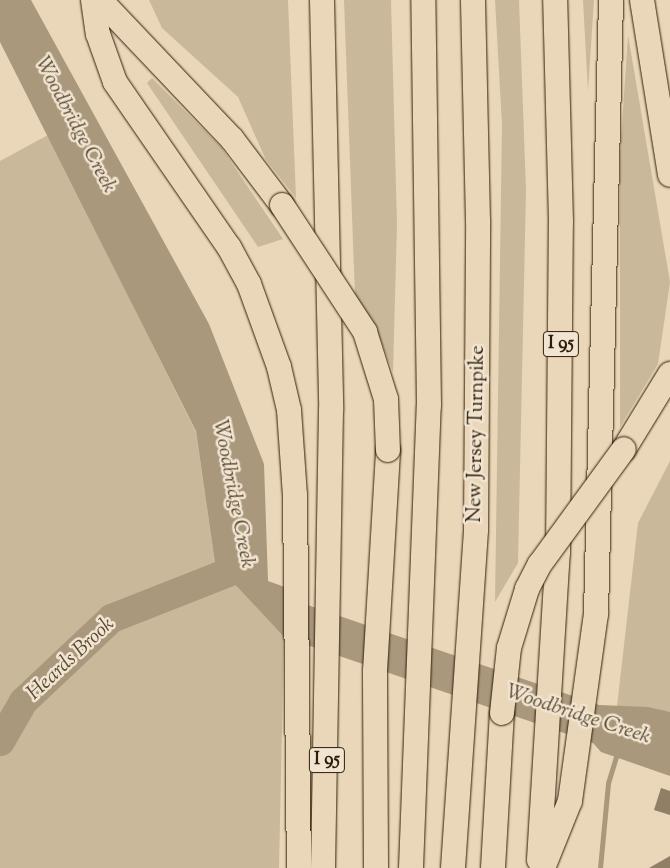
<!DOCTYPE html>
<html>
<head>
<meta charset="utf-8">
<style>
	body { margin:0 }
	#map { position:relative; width:670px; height:868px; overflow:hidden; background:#ead7b9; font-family:"Sorts Mill Goudy",serif }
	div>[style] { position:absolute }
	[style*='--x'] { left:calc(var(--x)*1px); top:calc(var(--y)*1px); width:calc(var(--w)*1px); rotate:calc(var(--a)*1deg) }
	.green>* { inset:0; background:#cab89b }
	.water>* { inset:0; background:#aa987d }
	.stream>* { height:5px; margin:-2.5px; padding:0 2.5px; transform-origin:2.5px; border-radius:2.5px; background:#aa987d }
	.river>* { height:29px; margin:-14.5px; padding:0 14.5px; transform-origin:14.5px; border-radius:14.5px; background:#aa987d }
	.building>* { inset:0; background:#907e65 }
	.roads { filter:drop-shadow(0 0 1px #2e1e09) drop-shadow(0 0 1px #2e1e09) }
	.highway>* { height:24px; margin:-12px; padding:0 12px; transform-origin:12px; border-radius:12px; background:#ead7b9 }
	.bridges { filter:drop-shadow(0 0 1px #2e1e09) drop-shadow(0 0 1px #2e1e09) }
	.highway-bridge>* { height:24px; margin:-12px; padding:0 12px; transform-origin:12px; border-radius:12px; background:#ead7b9 }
	span { translate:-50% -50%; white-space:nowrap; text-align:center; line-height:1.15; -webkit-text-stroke:5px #f1e5d2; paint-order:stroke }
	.shield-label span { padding:1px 4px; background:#f1e5d2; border:1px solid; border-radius:4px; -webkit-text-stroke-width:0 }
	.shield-label { font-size:19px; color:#2e1e09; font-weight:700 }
	.street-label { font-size:20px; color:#2e1e09 }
	.water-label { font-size:21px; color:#594932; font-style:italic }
</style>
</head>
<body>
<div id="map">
	<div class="green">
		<div style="clip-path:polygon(149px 0,288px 0,296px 198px,266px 160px,238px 97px,162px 28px)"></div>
		<div style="clip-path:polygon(344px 0,391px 0,397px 224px,393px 372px,373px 321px,355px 296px)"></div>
		<div style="clip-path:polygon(495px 0,519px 0,526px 190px,518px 563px,495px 602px,502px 125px)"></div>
		<div style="clip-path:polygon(583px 0,594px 0,588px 91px)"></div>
		<div style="clip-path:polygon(628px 35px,670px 282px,658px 364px,620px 427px,620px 156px)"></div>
		<div style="clip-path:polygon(152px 78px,221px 147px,283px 239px,258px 247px,147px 83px)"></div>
		<div style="clip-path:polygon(48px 135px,196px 432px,215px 563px,284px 637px,279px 868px,0 868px,0 161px)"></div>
		<div style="clip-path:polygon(670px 461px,670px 712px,617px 706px,638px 523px)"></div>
	</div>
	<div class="water">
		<div style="clip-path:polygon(0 0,31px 0,209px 324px,264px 464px,268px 581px,293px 590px,293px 600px,599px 705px,648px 707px,670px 712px,670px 776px,601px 752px,593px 743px,284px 637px,215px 563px,196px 431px,0 42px)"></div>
	</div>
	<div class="stream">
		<div style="--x:600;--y:868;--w:85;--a:-84.6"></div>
		<div style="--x:608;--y:783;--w:31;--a:-73"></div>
	</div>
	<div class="river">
		<div style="--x:0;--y:741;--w:46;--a:-60.1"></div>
		<div style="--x:23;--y:701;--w:121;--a:-43.3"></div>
		<div style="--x:111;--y:618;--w:142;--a:-21.5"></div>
	</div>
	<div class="building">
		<div style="clip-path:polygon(661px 788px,670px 791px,670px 815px,654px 810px)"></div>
		<div style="clip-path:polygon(670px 856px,670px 868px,649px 868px)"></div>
	</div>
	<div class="roads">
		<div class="highway">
			<div style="--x:93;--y:0;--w:34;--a:82"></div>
			<div style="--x:98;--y:34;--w:51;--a:70.5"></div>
			<div style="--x:115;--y:82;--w:201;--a:55.4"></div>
			<div style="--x:229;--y:247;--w:42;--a:61.6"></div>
			<div style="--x:249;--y:284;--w:88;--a:70.1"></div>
			<div style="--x:279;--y:367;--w:44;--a:76.9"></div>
			<div style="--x:289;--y:410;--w:85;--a:86"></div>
			<div style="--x:295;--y:495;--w:373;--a:89.4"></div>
			<div style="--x:100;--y:0;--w:192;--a:46.5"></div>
			<div style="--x:232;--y:139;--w:83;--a:52.9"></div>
			<div style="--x:322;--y:0;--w:410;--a:88.7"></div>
			<div style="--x:331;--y:410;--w:458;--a:91"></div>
			<div style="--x:642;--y:0;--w:177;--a:80.9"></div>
			<div style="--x:624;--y:449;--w:88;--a:-58.5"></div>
			<div style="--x:539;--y:860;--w:308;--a:-86.5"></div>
			<div style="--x:558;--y:553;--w:331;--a:-89.5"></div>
			<div style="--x:561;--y:222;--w:222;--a:-91.5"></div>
			<div style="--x:376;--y:868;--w:197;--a:-90.3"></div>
			<div style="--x:375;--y:671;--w:221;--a:-86.6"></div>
			<div style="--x:411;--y:868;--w:463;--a:-87.8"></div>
			<div style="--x:429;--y:405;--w:405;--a:-90.8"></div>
			<div style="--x:453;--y:868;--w:339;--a:-86.1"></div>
			<div style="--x:476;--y:530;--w:309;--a:-89.6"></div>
			<div style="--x:478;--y:221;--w:221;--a:-91.3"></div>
			<div style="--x:493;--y:868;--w:155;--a:-86.7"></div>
			<div style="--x:543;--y:868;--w:72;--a:-68.1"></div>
			<div style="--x:570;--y:801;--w:189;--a:-82.1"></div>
			<div style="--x:596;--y:614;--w:614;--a:-88.6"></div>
		</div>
	</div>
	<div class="bridges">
		<div class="highway-bridge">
			<div style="--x:282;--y:205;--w:152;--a:56.8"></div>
			<div style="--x:365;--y:332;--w:70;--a:72.6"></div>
			<div style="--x:386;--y:399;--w:51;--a:87.8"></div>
			<div style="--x:502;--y:713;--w:65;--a:-83.9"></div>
			<div style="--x:509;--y:648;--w:62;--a:-73"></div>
			<div style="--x:527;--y:589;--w:28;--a:-63"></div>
			<div style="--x:540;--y:564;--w:142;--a:-53.9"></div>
		</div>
	</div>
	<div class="shield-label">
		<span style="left:561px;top:344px">I 95</span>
		<span style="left:327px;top:760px">I 95</span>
	</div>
	<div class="street-label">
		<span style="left:477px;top:434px;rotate:-89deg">New Jersey Turnpike</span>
	</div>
	<div class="water-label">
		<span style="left:75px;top:125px;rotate:62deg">Woodbridge Creek</span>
		<span style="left:233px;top:494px;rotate:79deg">Woodbridge Creek</span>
		<span style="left:71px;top:659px;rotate:-43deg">Heards Brook</span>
		<span style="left:578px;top:715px;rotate:18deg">Woodbridge Creek</span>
	</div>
</div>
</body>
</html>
